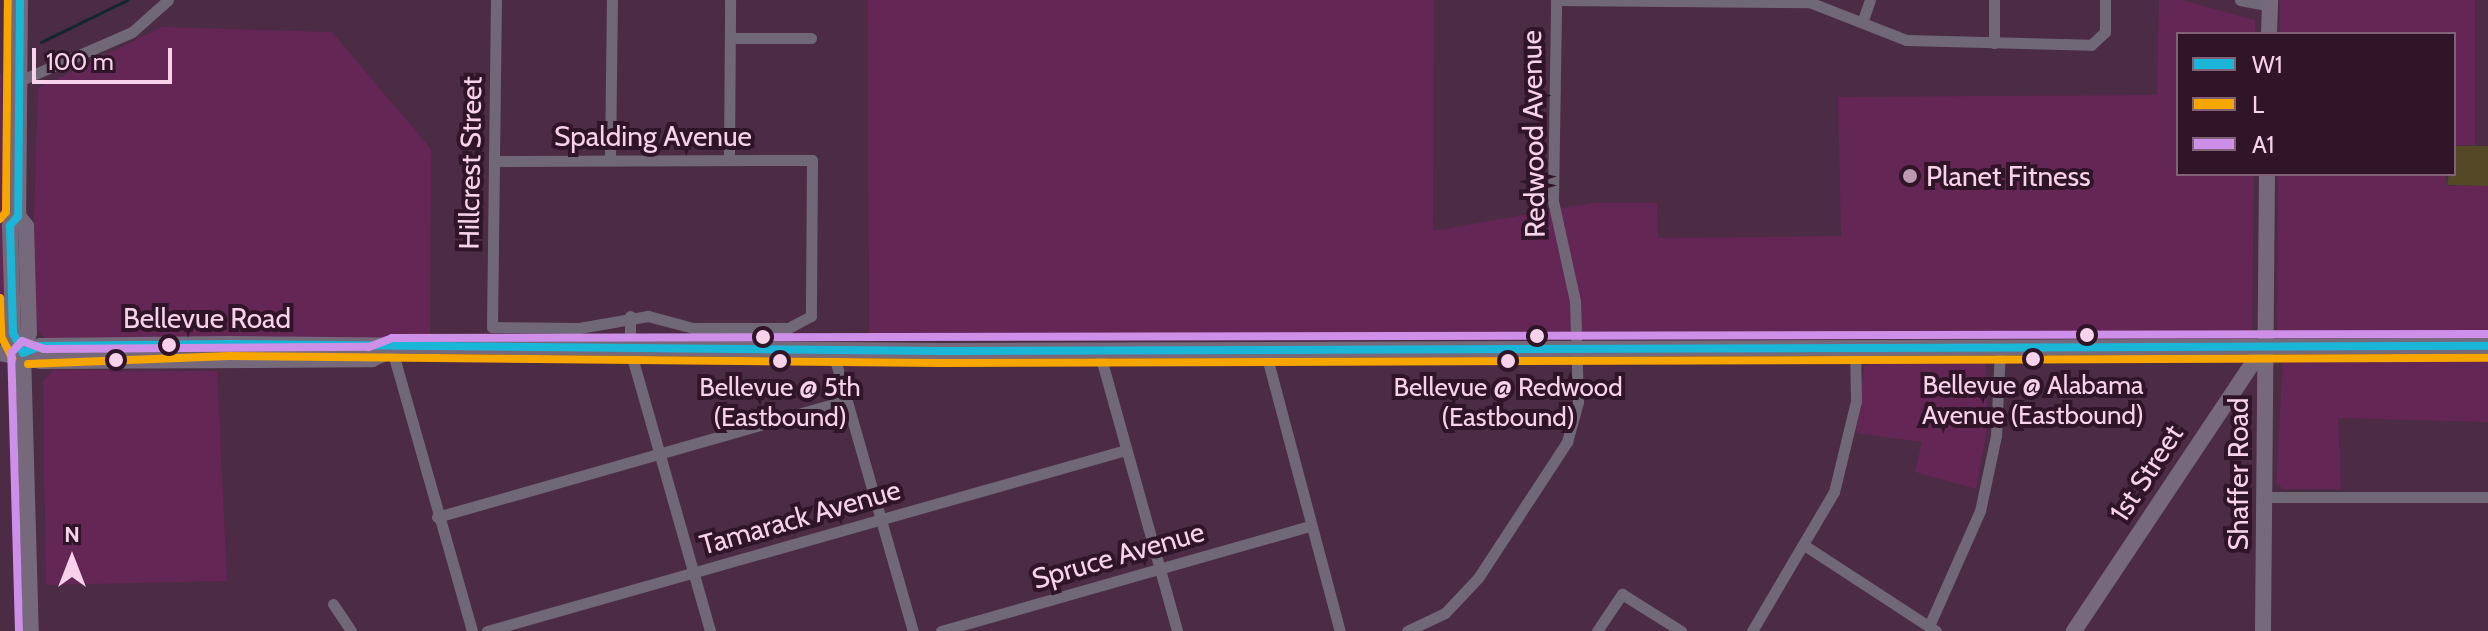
<!DOCTYPE html>
<html>
<head>
<meta charset="utf-8">
<style>
	body { margin:0 }
	#map { position:relative; width:2488px; height:631px; overflow:hidden; background:#4c2b44; font-family:Cabin,sans-serif }
	div>[style] { position:absolute }
	[style*='--x'] { left:calc(var(--x)*1px); top:calc(var(--y)*1px); width:calc(var(--w)*1px); rotate:calc(var(--a)*1deg) }
	.built>* { inset:0; background:#642654 }
	.green>* { inset:0; background:#544826 }
	.stream>* { height:3px; margin:-1.5px; padding:0 1.5px; transform-origin:1.5px; border-radius:1.5px; background:#12262f }
	.street>* { height:11px; margin:-5.5px; padding:0 5.5px; transform-origin:5.5px; border-radius:5.5px; background:#706877 }
	.secondary>* { height:16px; margin:-8px; padding:0 8px; transform-origin:8px; border-radius:8px; background:#75697b }
	.bus-1>* { height:8px; margin:-4px; padding:0 4px; transform-origin:4px; border-radius:4px; background:#1ab6d8 }
	.bus-2>* { height:8px; margin:-4px; padding:0 4px; transform-origin:4px; border-radius:4px; background:#f7a600 }
	.bus-3>* { height:8px; margin:-4px; padding:0 4px; transform-origin:4px; border-radius:4px; background:#ce8fe9 }
	.dots>* { width:22px; height:22px; translate:-50% -50%; box-sizing:border-box; border:4px solid #301529; border-radius:50% }
	span { translate:-50% -50%; white-space:nowrap; text-align:center; line-height:1.15; -webkit-text-stroke:8px #301529; paint-order:stroke }
	.bus-label { font-size:26px; color:#f8d2eb }
	.street-label { font-size:28px; color:#f8d2eb }
	.poi-label { font-size:28px; color:#f8d2eb }
	.left { translate:0 -50%; text-align:left }
	.legend { position:absolute; left:2176px; top:32px; width:280px; height:144px; box-sizing:border-box; background:#301529; border:2px solid #806177; margin:0; padding:10px 14px; list-style:none; font-size:24px; color:#f8d2eb }
	.legend li { display:flex; align-items:center; gap:16px; height:40px }
	.legend b { width:40px; border:2px solid #806177 }
	.north { position:absolute; left:32px; top:519px; width:80px; height:80px; -webkit-text-stroke:6px #301529; paint-order:stroke; rotate:0deg; font-size:22px; font-weight:700; line-height:32px; text-align:center; color:#f8d2eb }
	.north::after { content:''; display:block; margin:auto; width:28px; height:36px; background:#f8d2eb; clip-path:polygon(50% 0,100% 100%,50% 72%,0 100%) }
	.scale { position:absolute; left:32px; top:48px; width:140px; height:36px; box-sizing:border-box; border:4px solid #f8d2eb; border-top:0; padding-left:10px; font-size:24px; line-height:28px; white-space:nowrap; color:#f8d2eb; -webkit-text-stroke:6px #301529; paint-order:stroke }
</style>
</head>
<body>
<div id="map">
	<div class="built">
		<div style="clip-path:polygon(868px 0,1434px 0,1433px 231px,1592px 203px,1657px 203px,1658px 238px,1841px 236px,1838px 97px,2157px 95px,2159px 0,2181px 0,2255px 20px,2255px 34px,2178px 34px,2178px 174px,2254px 174px,2252px 333px,869px 334px)"></div>
		<div style="clip-path:polygon(2280px 0,2475px 0,2475px 145px,2454px 145px,2454px 34px,2279px 34px)"></div>
		<div style="clip-path:polygon(162px 27px,332px 32px,431px 149px,430px 337px,47px 341px,36px 328px,33px 250px,38px 88px)"></div>
		<div style="clip-path:polygon(2px 73px,3px 329px,0 333px,0 74px)"></div>
		<div style="clip-path:polygon(2278px 174px,2446px 174px,2446px 186px,2488px 186px,2488px 333px,2277px 332px)"></div>
		<div style="clip-path:polygon(2283px 360px,2488px 360px,2488px 422px,2338px 418px,2341px 489px,2283px 489px,2276px 482px)"></div>
		<div style="clip-path:polygon(1871px 362px,1986px 362px,1987px 429px,1976px 489px,1915px 472px,1922px 442px,1856px 433px,1864px 366px)"></div>
		<div style="clip-path:polygon(53px 370px,217px 371px,227px 581px,46px 585px,43px 381px)"></div>
	</div>
	<div class="green">
		<div style="clip-path:polygon(2454px 146px,2488px 146px,2488px 186px,2447px 185px)"></div>
	</div>
	<div class="stream">
		<div style="--x:41;--y:42;--w:96;--a:-26"></div>
	</div>
	<div class="street">
		<div style="--x:1994;--y:0;--w:43;--a:90"></div>
		<div style="--x:2240;--y:0;--w:31;--a:11"></div>
		<div style="--x:1863;--y:20;--w:21;--a:-71"></div>
		<div style="--x:730;--y:38;--w:81;--a:0"></div>
		<div style="--x:19;--y:81;--w:123;--a:-23.4"></div>
		<div style="--x:132;--y:32;--w:48;--a:-41.6"></div>
		<div style="--x:610;--y:160;--w:160;--a:-89.3"></div>
		<div style="--x:729;--y:160;--w:160;--a:-89.6"></div>
		<div style="--x:494;--y:161;--w:318;--a:-0.2"></div>
		<div style="--x:812;--y:160;--w:156;--a:90.4"></div>
		<div style="--x:811;--y:316;--w:26;--a:152"></div>
		<div style="--x:788;--y:328;--w:95;--a:180"></div>
		<div style="--x:693;--y:328;--w:47;--a:-165.1"></div>
		<div style="--x:648;--y:316;--w:70;--a:170.1"></div>
		<div style="--x:579;--y:328;--w:87;--a:-179.3"></div>
		<div style="--x:492;--y:327;--w:166;--a:-89.3"></div>
		<div style="--x:494;--y:161;--w:161;--a:-89.3"></div>
		<div style="--x:630;--y:316;--w:34;--a:90"></div>
		<div style="--x:630;--y:350;--w:292;--a:74.1"></div>
		<div style="--x:832;--y:349;--w:293;--a:74"></div>
		<div style="--x:392;--y:350;--w:292;--a:74.1"></div>
		<div style="--x:1265;--y:350;--w:291;--a:75.1"></div>
		<div style="--x:1099;--y:351;--w:291;--a:74.4"></div>
		<div style="--x:2264;--y:497;--w:224;--a:0"></div>
		<div style="--x:437;--y:517;--w:426;--a:-15.9"></div>
		<div style="--x:1807;--y:547;--w:154;--a:33.1"></div>
		<div style="--x:333;--y:604;--w:32;--a:56"></div>
		<div style="--x:1929;--y:626;--w:126;--a:-66.1"></div>
		<div style="--x:1980;--y:511;--w:77;--a:-78"></div>
		<div style="--x:1996;--y:436;--w:89;--a:-87.4"></div>
		<div style="--x:487;--y:631;--w:664;--a:-15.82"></div>
		<div style="--x:941;--y:631;--w:384;--a:-15.9"></div>
		<div style="--x:1407;--y:631;--w:42;--a:-25.3"></div>
		<div style="--x:1445;--y:613;--w:48;--a:-46.7"></div>
		<div style="--x:1478;--y:578;--w:163;--a:-56.8"></div>
		<div style="--x:1567;--y:442;--w:41;--a:-74.6"></div>
		<div style="--x:1578;--y:402;--w:101;--a:-91.7"></div>
		<div style="--x:1575;--y:301;--w:102;--a:-102.4"></div>
		<div style="--x:1553;--y:201;--w:201;--a:-89.1"></div>
		<div style="--x:1556;--y:0;--w:253;--a:0.5"></div>
		<div style="--x:1809;--y:2;--w:104;--a:21.4"></div>
		<div style="--x:1906;--y:40;--w:185;--a:1.5"></div>
		<div style="--x:2091;--y:45;--w:19;--a:-43"></div>
		<div style="--x:2105;--y:32;--w:32;--a:-90"></div>
		<div style="--x:1597;--y:631;--w:45;--a:-56"></div>
		<div style="--x:1622;--y:594;--w:70;--a:32.1"></div>
		<div style="--x:1752;--y:631;--w:161;--a:-59.5"></div>
		<div style="--x:1834;--y:492;--w:94;--a:-76.4"></div>
		<div style="--x:1856;--y:401;--w:53;--a:-91.1"></div>
	</div>
	<div class="secondary">
		<div style="--x:20;--y:0;--w:216;--a:90.5"></div>
		<div style="--x:18;--y:216;--w:13;--a:129"></div>
		<div style="--x:10;--y:226;--w:107;--a:88.4"></div>
		<div style="--x:13;--y:333;--w:22;--a:63"></div>
		<div style="--x:2269;--y:34;--w:34;--a:-88"></div>
		<div style="--x:18;--y:216;--w:13;--a:51"></div>
		<div style="--x:26;--y:226;--w:107;--a:88.4"></div>
		<div style="--x:29;--y:333;--w:21;--a:107"></div>
		<div style="--x:23;--y:353;--w:278;--a:88.4"></div>
		<div style="--x:0;--y:353;--w:43;--a:10.8"></div>
		<div style="--x:42;--y:361;--w:330;--a:-0.3"></div>
		<div style="--x:372;--y:359;--w:22;--a:-24"></div>
		<div style="--x:23;--y:353;--w:18;--a:-22"></div>
		<div style="--x:40;--y:346;--w:189;--a:-0.6"></div>
		<div style="--x:229;--y:344;--w:712;--a:0.56"></div>
		<div style="--x:941;--y:351;--w:1547;--a:-0.19"></div>
		<div style="--x:2074;--y:631;--w:343;--a:-56.3"></div>
		<div style="--x:2263;--y:631;--w:457;--a:-89.5"></div>
	</div>
	<div class="bus-1">
		<div style="--x:20;--y:0;--w:216;--a:90.5"></div>
		<div style="--x:18;--y:216;--w:13;--a:129"></div>
		<div style="--x:10;--y:226;--w:107;--a:88.4"></div>
		<div style="--x:13;--y:333;--w:22;--a:63"></div>
		<div style="--x:23;--y:353;--w:18;--a:-22"></div>
		<div style="--x:40;--y:346;--w:189;--a:-0.6"></div>
		<div style="--x:229;--y:344;--w:712;--a:0.56"></div>
		<div style="--x:941;--y:351;--w:1547;--a:-0.19"></div>
	</div>
	<div class="bus-2">
		<div style="--x:0;--y:219;--w:9;--a:-49"></div>
		<div style="--x:6;--y:212;--w:212;--a:-89.5"></div>
		<div style="--x:0;--y:298;--w:38;--a:88"></div>
		<div style="--x:1;--y:336;--w:25;--a:63"></div>
		<div style="--x:28;--y:364;--w:201;--a:-2.3"></div>
		<div style="--x:229;--y:356;--w:712;--a:0.56"></div>
		<div style="--x:941;--y:363;--w:1547;--a:-0.19"></div>
	</div>
	<div class="bus-3">
		<div style="--x:19;--y:631;--w:278;--a:-91.6"></div>
		<div style="--x:11;--y:353;--w:16;--a:-47"></div>
		<div style="--x:22;--y:341;--w:23;--a:20"></div>
		<div style="--x:44;--y:349;--w:325;--a:-0.4"></div>
		<div style="--x:369;--y:347;--w:25;--a:-21"></div>
		<div style="--x:392;--y:338;--w:2096;--a:-0.11"></div>
	</div>
	<div class="dots">
		<div style="left:1910px;top:176px;background:#bc98b1"></div>
		<div style="left:2087px;top:335px;background:#f8d2eb"></div>
		<div style="left:1537px;top:336px;background:#f8d2eb"></div>
		<div style="left:763px;top:337px;background:#f8d2eb"></div>
		<div style="left:169px;top:345px;background:#f8d2eb"></div>
		<div style="left:2033px;top:359px;background:#f8d2eb"></div>
		<div style="left:116px;top:360px;background:#f8d2eb"></div>
		<div style="left:780px;top:361px;background:#f8d2eb"></div>
		<div style="left:1508px;top:361px;background:#f8d2eb"></div>
	</div>
	<div class="bus-label">
		<span style="left:2033px;top:401px">Bellevue @ Alabama<br>Avenue (Eastbound)</span>
		<span style="left:780px;top:403px">Bellevue @ 5th<br>(Eastbound)</span>
		<span style="left:1508px;top:403px">Bellevue @ Redwood<br>(Eastbound)</span>
	</div>
	<div class="street-label">
		<span style="left:1533px;top:134px;rotate:-91deg">Redwood Avenue</span>
		<span style="left:653px;top:136px">Spalding Avenue</span>
		<span style="left:470px;top:163px;rotate:-89deg">Hillcrest Street</span>
		<span style="left:207px;top:318px">Bellevue Road</span>
		<span style="left:2146px;top:473px;rotate:-57deg">1st Street</span>
		<span style="left:2238px;top:474px;rotate:-90deg">Shaffer Road</span>
		<span style="left:800px;top:517px;rotate:-16deg">Tamarack Avenue</span>
		<span style="left:1118px;top:555px;rotate:-16deg">Spruce Avenue</span>
	</div>
	<div class="poi-label">
		<span class="left" style="left:1926px;top:176px">Planet Fitness</span>
	</div>
	<ul class="legend">
	<li><b style="height:10px;background:#1ab6d8"></b>W1</li>
	<li><b style="height:10px;background:#f7a600"></b>L</li>
	<li><b style="height:10px;background:#ce8fe9"></b>A1</li>
	</ul>
	<div class="north">N</div>
	<div class="scale">100 m</div>
</div>
</body>
</html>
